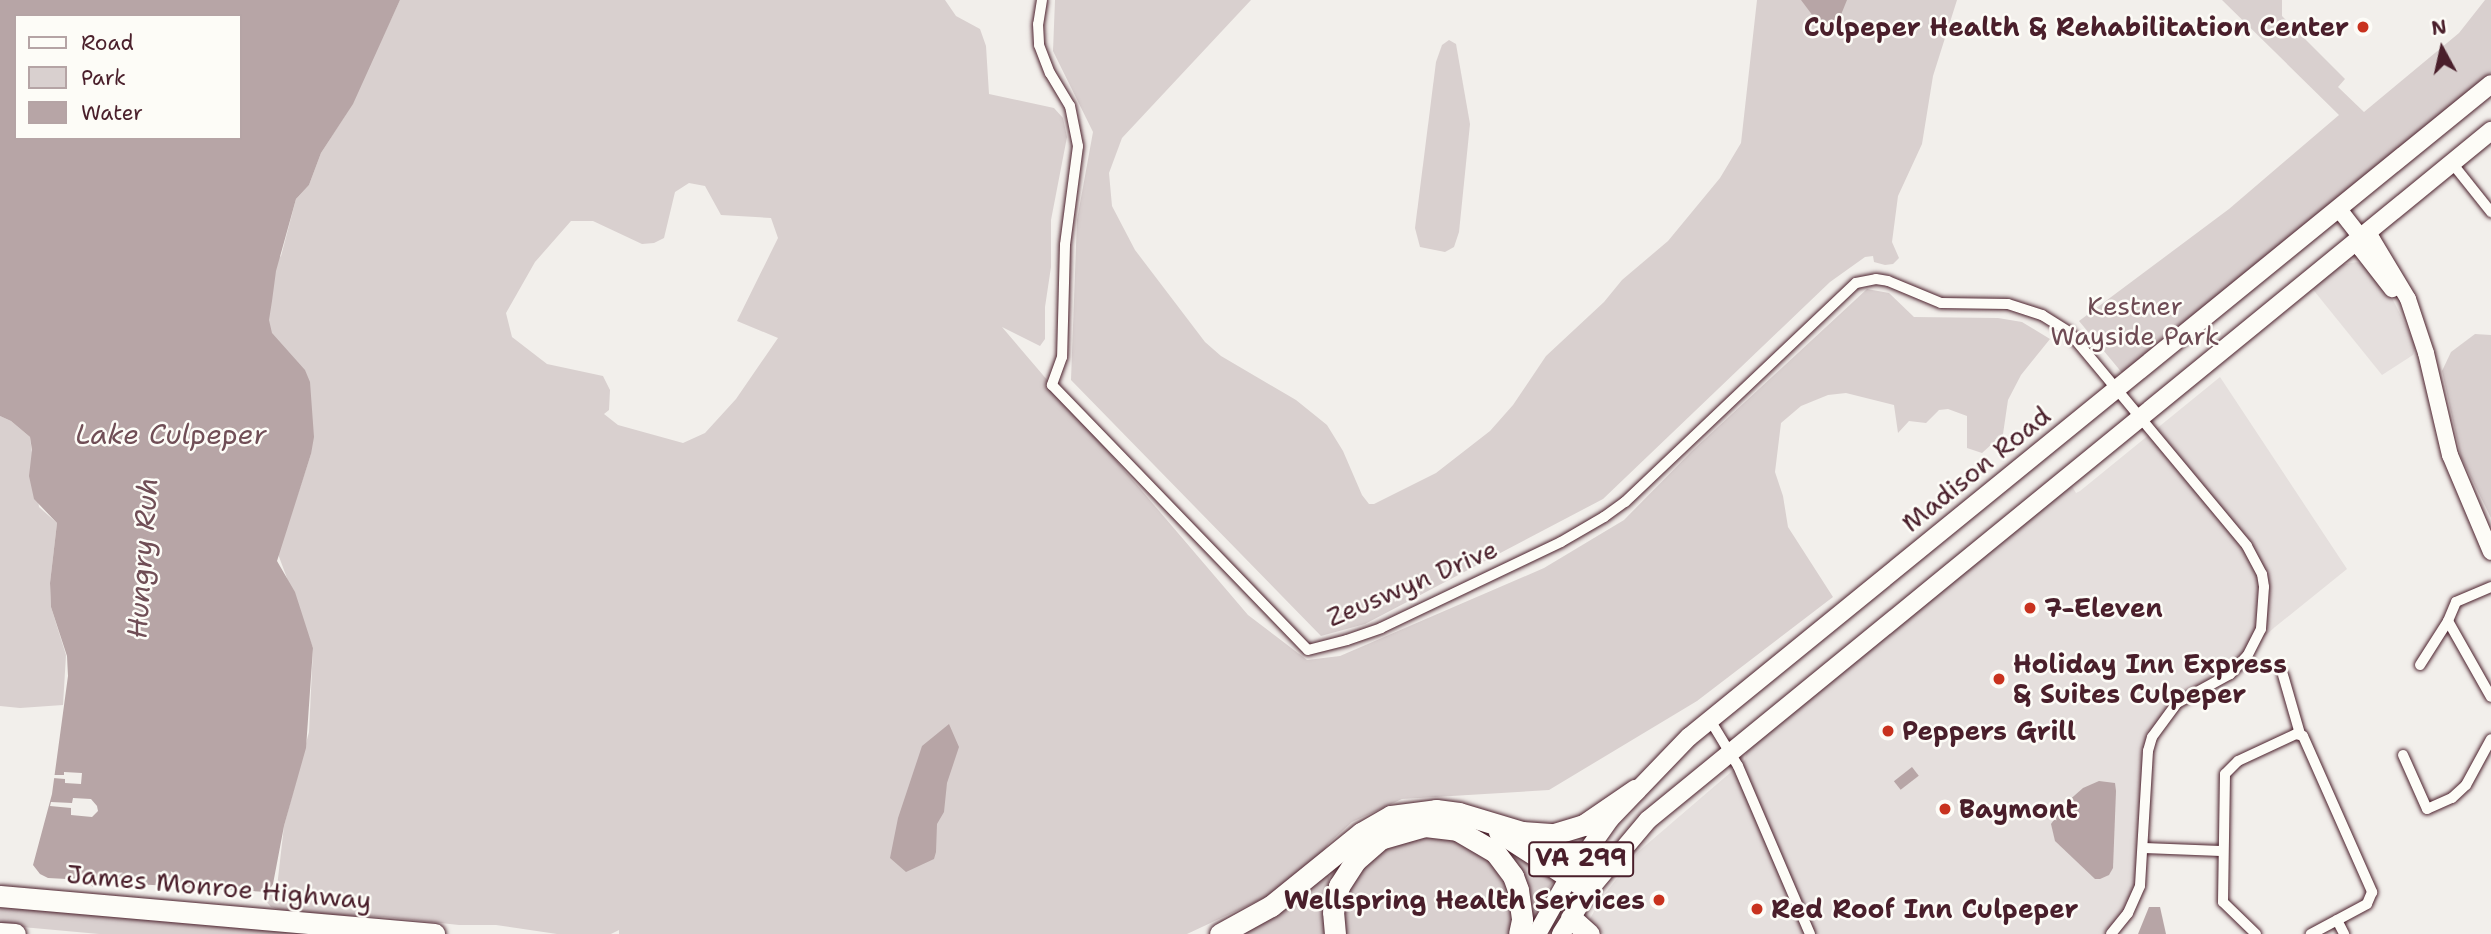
<!DOCTYPE html>
<html>
<head>
<meta charset="utf-8">
<style>
	body { margin:0 }
	#map { position:relative; width:2491px; height:934px; overflow:hidden; background:#f2efeb; font-family:"Shantell Sans",sans-serif }
	div>[style] { position:absolute }
	[style*='--x'] { left:calc(var(--x)*1px); top:calc(var(--y)*1px); width:calc(var(--w)*1px); rotate:calc(var(--a)*1deg) }
	.built>* { inset:0; background:#e5dfdd }
	.green>* { inset:0; background:#d9d0cf }
	.water>* { inset:0; background:#b7a5a6; transform-origin:0 0 }
	.pier>* { inset:0; background:#f2efeb }
	.roads { filter:drop-shadow(0 0 2px #4a1f2b) drop-shadow(0 0 2px #4a1f2b) }
	.street>* { height:10px; margin:-5px; padding:0 5px; transform-origin:5px; border-radius:5px; background:#fdfcf7 }
	.secondary>* { height:16px; margin:-8px; padding:0 8px; transform-origin:8px; border-radius:8px; background:#fdfcf7 }
	.primary>* { height:18px; margin:-9px; padding:0 9px; transform-origin:9px; border-radius:9px; background:#fdfcf7 }
	.highway>* { height:21px; margin:-10.5px; padding:0 10.5px; transform-origin:10.5px; border-radius:10.5px; background:#fdfcf7 }
	.dots>* { width:19px; height:19px; translate:-50% -50%; box-sizing:border-box; border:4px solid #fdfcf7; border-radius:50% }
	span { translate:-50% -50%; white-space:nowrap; text-align:center; line-height:1.15; -webkit-text-stroke:5px #fdfcf7; paint-order:stroke }
	.shield-label span { padding:2px 5px; background:#fdfcf7; border:2px solid; border-radius:5px; -webkit-text-stroke-width:0 }
	.shield-label { font-size:24px; color:#4a1f2b; font-weight:700 }
	.poi-label { font-size:26px; color:#4a1f2b; font-weight:700 }
	.right { translate:-100% -50%; text-align:right }
	.left { translate:0 -50%; text-align:left }
	.park-label { font-size:26px; color:#6e4b54 }
	.street-label { font-size:26px; color:#4a1f2b }
	.water-label { font-size:28px; color:#704e56; font-style:italic }
	.legend { position:absolute; left:14px; top:14px; width:228px; height:126px; box-sizing:border-box; background:#fdfcf7; border:2px solid #b5a4a5; margin:0; padding:9px 12px; list-style:none; font-size:21px; color:#4a1f2b }
	.legend li { display:flex; align-items:center; gap:14px; height:35px }
	.legend b { width:35px; border:2px solid #b5a4a5 }
	.north { position:absolute; left:2407px; top:14px; width:70px; height:70px; -webkit-text-stroke:5px #fdfcf7; paint-order:stroke; rotate:352deg; font-size:19px; font-weight:700; line-height:28px; text-align:center; color:#4a1f2b }
	.north::after { content:''; display:block; margin:auto; width:24px; height:32px; background:#4a1f2b; clip-path:polygon(50% 0,100% 100%,50% 72%,0 100%) }
</style>
</head>
<body>
<div id="map">
	<div class="built">
		<div style="clip-path:polygon(2357px 262px,2368px 267px,2389px 292px,2416px 346px,2413px 355px,2382px 375px,2311px 287px,2340px 265px)"></div>
		<div style="clip-path:polygon(2220px 377px,2347px 569px,2275px 627px,2209px 686px,2177px 703px,2149px 747px,2143px 848px,2131px 907px,2110px 934px,1604px 934px,1588px 923px,1600px 900px,1638px 852px,1745px 760px,1746px 753px,1762px 737px,2070px 483px,2076px 493px,2080px 491px)"></div>
	</div>
	<div class="green">
		<div style="clip-path:polygon(evenodd,400px 0,945px 0,956px 16px,980px 29px,986px 46px,989px 94px,1054px 108px,1063px 118px,1067px 137px,1051px 220px,1051px 267px,1045px 307px,1045px 339px,1040px 346px,1002px 327px,1248px 615px,1307px 660px,1340px 656px,1544px 568px,1624px 520px,1692px 451px,1867px 289px,1889px 293px,1914px 317px,1998px 318px,2022px 322px,2050px 339px,2021px 375px,2008px 400px,2003px 434px,1982px 453px,1967px 448px,1967px 416px,1948px 409px,1939px 410px,1926px 423px,1909px 421px,1898px 433px,1894px 405px,1846px 393px,1828px 395px,1801px 406px,1781px 423px,1775px 472px,1783px 496px,1788px 527px,1833px 597px,1697px 701px,1549px 790px,1402px 799px,1352px 822px,1329px 843px,1315px 863px,1266px 897px,1187px 934px,619px 934px,619px 930px,611px 934px,557px 934px,496px 925px,459px 925px,385px 917px,297px 914px,271px 907px,265px 900px,277px 887px,284px 826px,309px 732px,313px 648px,278px 554px,311px 454px,237px 294px,281px 256px,296px 199px,309px 185px,321px 153px,348px 111px,400px 0,689px 183px,705px 186px,721px 215px,771px 218px,778px 238px,737px 321px,778px 338px,736px 399px,705px 433px,683px 443px,618px 425px,604px 414px,609px 410px,610px 390px,603px 376px,547px 364px,512px 337px,506px 313px,535px 262px,571px 221px,593px 221px,642px 244px,654px 243px,664px 238px,675px 192px,689px 183px)"></div>
		<div style="clip-path:polygon(1055px 0,1251px 0,1122px 138px,1109px 173px,1112px 206px,1135px 250px,1205px 342px,1221px 356px,1296px 400px,1327px 425px,1343px 451px,1362px 495px,1369px 504px,1374px 504px,1436px 473px,1490px 431px,1513px 405px,1546px 356px,1604px 302px,1622px 280px,1668px 241px,1720px 178px,1741px 143px,1757px 0,1957px 0,1933px 76px,1922px 144px,1898px 196px,1892px 242px,1899px 258px,1893px 264px,1885px 265px,1874px 262px,1873px 256px,1865px 257px,1830px 282px,1603px 499px,1365px 624px,1321px 636px,1071px 380px,1077px 220px,1093px 132px,1053px 51px)"></div>
		<div style="clip-path:polygon(2222px 0,2282px 0,2282px 16px,2345px 79px,2338px 87px,2364px 112px,2459px 33px,2485px 0,2491px 0,2491px 73px,2123px 374px,2079px 321px,2229px 209px,2339px 115px)"></div>
		<div style="clip-path:polygon(1449px 40px,1456px 44px,1470px 124px,1459px 232px,1454px 247px,1445px 252px,1420px 247px,1415px 228px,1436px 62px,1442px 45px)"></div>
		<div style="clip-path:polygon(2475px 334px,2491px 335px,2491px 518px,2461px 457px,2442px 371px,2451px 352px)"></div>
		<div style="clip-path:polygon(0 416px,11px 421px,30px 437px,39px 507px,57px 523px,50px 583px,51px 607px,66px 655px,63px 705px,20px 708px,0 706px)"></div>
		<div style="clip-path:polygon(1593px 823px,1563px 867px,1522px 839px)"></div>
		<div style="clip-path:polygon(1407px 835px,1450px 837px,1488px 858px,1509px 891px,1513px 908px,1512px 934px,1339px 934px,1343px 895px,1369px 855px)"></div>
		<div style="clip-path:polygon(1512px 845px,1558px 877px,1544px 893px,1534px 923px,1529px 926px,1517px 865px,1507px 850px)"></div>
		<div style="clip-path:polygon(1326px 872px,1329px 877px,1327px 934px,1226px 934px)"></div>
		<div style="clip-path:polygon(0 904px,345px 934px,99px 934px,0 925px)"></div>
	</div>
	<div class="water">
		<div style="clip-path:polygon(evenodd,0 0,400px 0,353px 104px,321px 153px,309px 185px,296px 199px,276px 271px,272px 301px,269px 320px,272px 333px,305px 370px,310px 382px,314px 437px,311px 454px,277px 561px,295px 592px,313px 648px,306px 748px,284px 826px,273px 884px,268px 892px,103px 882px,93px 887px,85px 880px,48px 878px,40px 874px,33px 865px,52px 794px,68px 676px,67px 656px,51px 607px,50px 583px,57px 523px,34px 499px,29px 476px,32px 450px,30px 437px,11px 421px,0 416px,0 0,16px 16px,240px 16px,240px 138px,16px 138px,16px 16px)"></div>
		<div style="clip-path:polygon(1801px 0,1847px 0,1838px 22px,1829px 28px,1819px 24px)"></div>
		<div style="clip-path:polygon(949px 724px,959px 747px,947px 783px,944px 812px,937px 824px,936px 852px,934px 859px,906px 872px,890px 858px,898px 818px,922px 746px)"></div>
		<div style="left:1912px;top:767px;width:11px;height:23px;rotate:52deg"></div>
		<div style="clip-path:polygon(2099px 781px,2115px 783px,2116px 791px,2113px 868px,2109px 875px,2100px 879px,2095px 879px,2055px 841px,2051px 824px,2066px 803px,2083px 788px)"></div>
		<div style="clip-path:polygon(2149px 907px,2160px 907px,2166px 934px,2138px 934px)"></div>
	</div>
	<div class="pier">
		<div style="clip-path:polygon(64px 772px,82px 773px,81px 784px,65px 783px,65px 779px,53px 778px,54px 775px,64px 775px)"></div>
		<div style="clip-path:polygon(73px 798px,91px 799px,97px 806px,98px 811px,92px 817px,71px 815px,71px 808px,50px 806px,51px 802px,72px 803px)"></div>
	</div>
	<div class="roads">
		<div class="street">
			<div style="--x:1042;--y:0;--w:24;--a:99"></div>
			<div style="--x:1038;--y:24;--w:21;--a:87"></div>
			<div style="--x:1039;--y:45;--w:30;--a:69"></div>
			<div style="--x:1050;--y:73;--w:39;--a:59"></div>
			<div style="--x:1070;--y:106;--w:41;--a:78.7"></div>
			<div style="--x:1078;--y:146;--w:100;--a:97.5"></div>
			<div style="--x:1065;--y:245;--w:112;--a:91.5"></div>
			<div style="--x:1062;--y:357;--w:30;--a:110"></div>
			<div style="--x:1052;--y:385;--w:368;--a:46"></div>
			<div style="--x:1308;--y:650;--w:40;--a:-14.4"></div>
			<div style="--x:1347;--y:640;--w:36;--a:-19"></div>
			<div style="--x:1381;--y:628;--w:199;--a:-25.5"></div>
			<div style="--x:1561;--y:542;--w:50;--a:-30.2"></div>
			<div style="--x:1604;--y:517;--w:26;--a:-36"></div>
			<div style="--x:1625;--y:502;--w:318;--a:-43.5"></div>
			<div style="--x:1856;--y:283;--w:20;--a:-11"></div>
			<div style="--x:1876;--y:279;--w:12;--a:9"></div>
			<div style="--x:1888;--y:281;--w:57;--a:22.5"></div>
			<div style="--x:1941;--y:303;--w:67;--a:0.9"></div>
			<div style="--x:2008;--y:304;--w:36;--a:18"></div>
			<div style="--x:2042;--y:315;--w:32;--a:32"></div>
			<div style="--x:2069;--y:332;--w:278;--a:50.2"></div>
			<div style="--x:2247;--y:546;--w:32;--a:62"></div>
			<div style="--x:2262;--y:574;--w:13;--a:81"></div>
			<div style="--x:2264;--y:587;--w:42;--a:94.1"></div>
			<div style="--x:2261;--y:629;--w:30;--a:117"></div>
			<div style="--x:2247;--y:656;--w:25;--a:133"></div>
			<div style="--x:2230;--y:674;--w:60;--a:151.3"></div>
			<div style="--x:2177;--y:703;--w:42;--a:126.3"></div>
			<div style="--x:2152;--y:737;--w:15;--a:106"></div>
			<div style="--x:2148;--y:751;--w:135;--a:93.4"></div>
			<div style="--x:2140;--y:886;--w:30;--a:114"></div>
			<div style="--x:2128;--y:913;--w:27;--a:129"></div>
			<div style="--x:2452;--y:163;--w:63;--a:51.5"></div>
			<div style="--x:2491;--y:587;--w:38;--a:157"></div>
			<div style="--x:2456;--y:602;--w:21;--a:113"></div>
			<div style="--x:2448;--y:621;--w:87;--a:60.5"></div>
			<div style="--x:2420;--y:665;--w:52;--a:-57.5"></div>
			<div style="--x:2283;--y:675;--w:61;--a:73.9"></div>
			<div style="--x:1710;--y:720;--w:54;--a:58.7"></div>
			<div style="--x:1738;--y:766;--w:183;--a:66.8"></div>
			<div style="--x:2403;--y:755;--w:59;--a:66"></div>
			<div style="--x:2427;--y:809;--w:27;--a:-24"></div>
			<div style="--x:2452;--y:798;--w:19;--a:-43"></div>
			<div style="--x:2466;--y:785;--w:52;--a:-61.5"></div>
			<div style="--x:2143;--y:848;--w:79;--a:2.2"></div>
			<div style="--x:2337;--y:920;--w:16;--a:63"></div>
			<div style="--x:2256;--y:934;--w:46;--a:-135.9"></div>
			<div style="--x:2223;--y:902;--w:128;--a:-89.1"></div>
			<div style="--x:2225;--y:774;--w:18;--a:-45"></div>
			<div style="--x:2238;--y:761;--w:64;--a:-25"></div>
			<div style="--x:2296;--y:734;--w:7;--a:16"></div>
			<div style="--x:2303;--y:736;--w:171;--a:66.1"></div>
			<div style="--x:2372;--y:892;--w:13;--a:113"></div>
			<div style="--x:2367;--y:904;--w:64;--a:151.8"></div>
		</div>
		<div class="secondary">
			<div style="--x:2338;--y:208;--w:37;--a:52"></div>
			<div style="--x:2361;--y:237;--w:12;--a:90"></div>
			<div style="--x:2361;--y:249;--w:51;--a:52.2"></div>
			<div style="--x:2361;--y:237;--w:11;--a:10"></div>
			<div style="--x:2372;--y:239;--w:70;--a:59"></div>
			<div style="--x:2408;--y:299;--w:57;--a:71.6"></div>
			<div style="--x:2426;--y:353;--w:105;--a:76.8"></div>
			<div style="--x:2450;--y:455;--w:105;--a:67.1"></div>
		</div>
		<div class="primary">
			<div style="--x:1537;--y:934;--w:65;--a:-60.7"></div>
			<div style="--x:1569;--y:877;--w:71;--a:-54.7"></div>
			<div style="--x:1610;--y:819;--w:114;--a:-46.1"></div>
			<div style="--x:1689;--y:737;--w:1034;--a:-39.15"></div>
			<div style="--x:1561;--y:934;--w:52;--a:-57.5"></div>
			<div style="--x:1589;--y:890;--w:92;--a:-49.9"></div>
			<div style="--x:1648;--y:820;--w:1089;--a:-39.26"></div>
		</div>
		<div class="highway">
			<div style="--x:1499;--y:832;--w:107;--a:32.8"></div>
			<div style="--x:0;--y:896;--w:436;--a:5"></div>
			<div style="--x:1571;--y:918;--w:24;--a:42"></div>
			<div style="--x:0;--y:933;--w:15;--a:4"></div>
			<div style="--x:1220;--y:934;--w:58;--a:-28.8"></div>
			<div style="--x:1271;--y:906;--w:116;--a:-39"></div>
			<div style="--x:1361;--y:833;--w:34;--a:-30"></div>
			<div style="--x:1391;--y:816;--w:45;--a:-7.6"></div>
			<div style="--x:1436;--y:810;--w:23;--a:7"></div>
			<div style="--x:1459;--y:813;--w:66;--a:16.8"></div>
			<div style="--x:1522;--y:832;--w:32;--a:4"></div>
			<div style="--x:1554;--y:834;--w:31;--a:-17"></div>
			<div style="--x:1584;--y:825;--w:62;--a:-34.5"></div>
			<div style="--x:1335;--y:934;--w:22;--a:-95"></div>
			<div style="--x:1333;--y:912;--w:27;--a:-77"></div>
			<div style="--x:1339;--y:886;--w:30;--a:-57"></div>
			<div style="--x:1355;--y:861;--w:33;--a:-41"></div>
			<div style="--x:1380;--y:839;--w:47;--a:-16.1"></div>
			<div style="--x:1425;--y:826;--w:32;--a:7"></div>
			<div style="--x:1457;--y:830;--w:44;--a:30.1"></div>
			<div style="--x:1495;--y:852;--w:30;--a:53"></div>
			<div style="--x:1513;--y:876;--w:15;--a:70"></div>
			<div style="--x:1518;--y:890;--w:30;--a:82"></div>
			<div style="--x:1522;--y:920;--w:14;--a:102"></div>
		</div>
	</div>
	<div class="dots">
		<div style="left:2363px;top:27px;background:#c8321e"></div>
		<div style="left:2030px;top:608px;background:#c8321e"></div>
		<div style="left:1999px;top:679px;background:#c8321e"></div>
		<div style="left:1888px;top:731px;background:#c8321e"></div>
		<div style="left:1945px;top:809px;background:#c8321e"></div>
		<div style="left:1659px;top:900px;background:#c8321e"></div>
		<div style="left:1757px;top:909px;background:#c8321e"></div>
	</div>
	<div class="shield-label">
		<span style="left:1581px;top:859px">VA 299</span>
	</div>
	<div class="poi-label">
		<span class="right" style="left:2349px;top:27px">Culpeper Health &amp; Rehabilitation Center</span>
		<span class="left" style="left:2044px;top:608px">7-Eleven</span>
		<span class="left" style="left:2013px;top:679px">Holiday Inn Express<br>&amp; Suites Culpeper</span>
		<span class="left" style="left:1902px;top:731px">Peppers Grill</span>
		<span class="left" style="left:1959px;top:809px">Baymont</span>
		<span class="right" style="left:1645px;top:900px">Wellspring Health Services</span>
		<span class="left" style="left:1771px;top:909px">Red Roof Inn Culpeper</span>
	</div>
	<div class="park-label">
		<span style="left:2135px;top:321px">Kestner<br>Wayside Park</span>
	</div>
	<div class="street-label">
		<span style="left:1976px;top:469px;rotate:-39deg">Madison Road</span>
		<span style="left:1412px;top:583px;rotate:-23deg">Zeuswyn Drive</span>
		<span style="left:219px;top:887px;rotate:5deg">James Monroe Highway</span>
	</div>
	<div class="water-label">
		<span style="left:171px;top:434px">Lake Culpeper</span>
		<span style="left:142px;top:558px;rotate:-86deg">Hungry Ruh</span>
	</div>
	<ul class="legend">
	<li><b style="height:9px;background:#fdfcf7"></b>Road</li>
	<li><b style="height:19px;background:#d9d0cf"></b>Park</li>
	<li><b style="height:19px;background:#b7a5a6"></b>Water</li>
	</ul>
	<div class="north">N</div>
</div>
</body>
</html>
